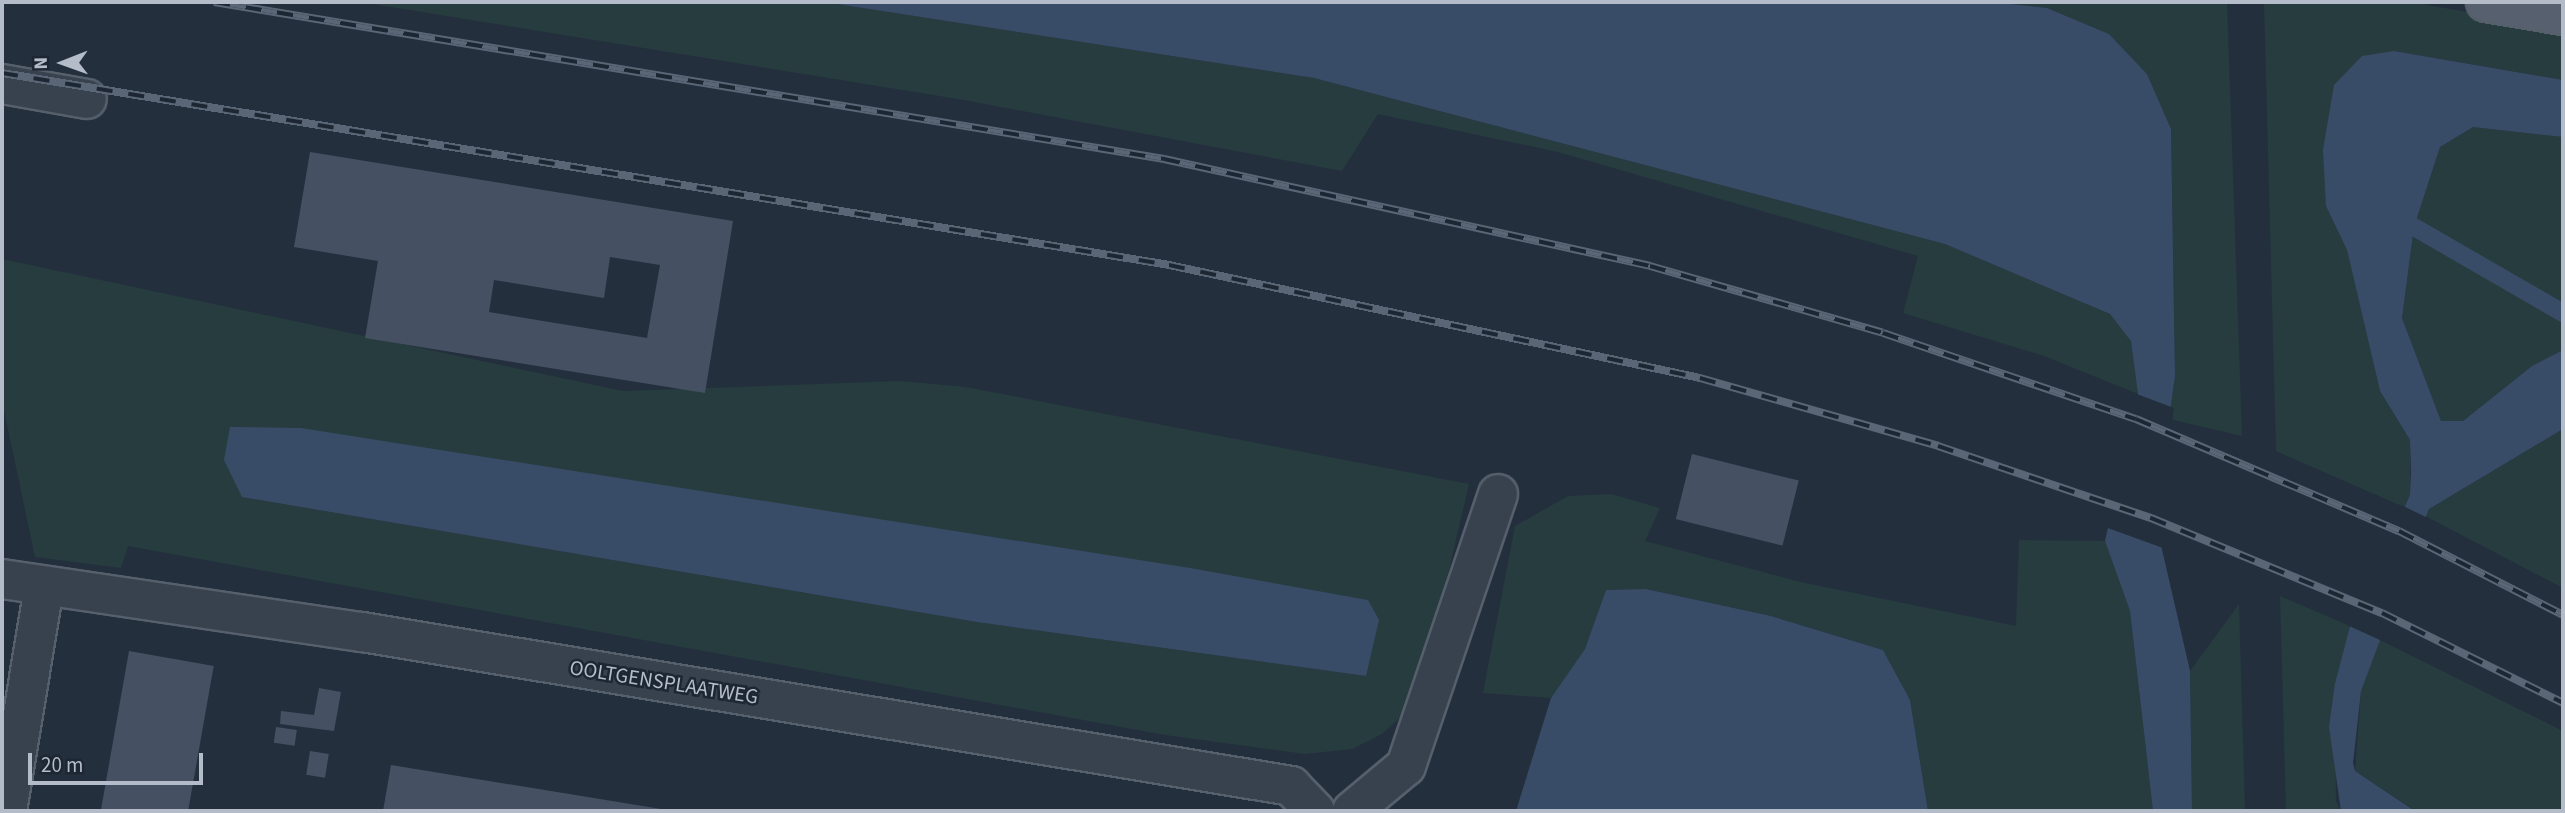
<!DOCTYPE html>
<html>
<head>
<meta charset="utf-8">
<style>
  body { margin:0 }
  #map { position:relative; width:2565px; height:813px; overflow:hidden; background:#242f3e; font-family:"Source Sans 3",sans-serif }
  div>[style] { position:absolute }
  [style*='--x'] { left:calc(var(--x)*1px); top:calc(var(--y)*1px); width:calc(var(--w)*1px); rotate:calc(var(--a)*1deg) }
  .green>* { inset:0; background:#263c3f }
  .water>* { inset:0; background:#394c67 }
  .pier>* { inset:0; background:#242f3e }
  .stream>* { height:18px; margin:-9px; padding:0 9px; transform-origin:9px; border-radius:9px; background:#394c67 }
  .building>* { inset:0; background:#455162; transform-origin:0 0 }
  .roads { filter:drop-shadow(2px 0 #565f6c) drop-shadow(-2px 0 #565f6c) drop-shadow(0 2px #565f6c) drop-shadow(0 -2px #565f6c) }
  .minor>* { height:38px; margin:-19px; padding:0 19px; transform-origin:19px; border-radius:19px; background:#38414e }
  .major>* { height:38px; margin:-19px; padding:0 19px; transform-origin:19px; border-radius:19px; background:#56606e }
  .rail>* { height:8px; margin-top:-4px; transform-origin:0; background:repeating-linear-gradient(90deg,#1d2633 0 16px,#5a6575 0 32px); box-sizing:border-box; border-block:2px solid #5a6575 }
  span { translate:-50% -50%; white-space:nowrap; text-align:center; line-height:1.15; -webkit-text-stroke:5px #1d2633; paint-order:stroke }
  .street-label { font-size:21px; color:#b4bcc9 }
  .frame { position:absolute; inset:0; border:4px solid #b4bcc9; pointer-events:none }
  .north { position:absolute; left:28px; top:28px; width:70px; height:70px; -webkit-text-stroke:5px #1d2633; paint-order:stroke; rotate:269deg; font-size:19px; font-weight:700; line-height:28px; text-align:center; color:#b4bcc9 }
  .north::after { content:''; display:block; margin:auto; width:24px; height:32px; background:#b4bcc9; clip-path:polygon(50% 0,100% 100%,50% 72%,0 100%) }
  .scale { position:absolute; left:28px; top:753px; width:175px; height:32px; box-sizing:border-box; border:4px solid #b4bcc9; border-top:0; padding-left:9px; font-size:21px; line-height:24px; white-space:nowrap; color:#b4bcc9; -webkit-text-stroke:5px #1d2633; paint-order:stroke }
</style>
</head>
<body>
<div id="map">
  <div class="green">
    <i style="clip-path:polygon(360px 2px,824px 2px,1314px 78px,1945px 244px,2110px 314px,2131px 340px,2138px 394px,2044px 356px,1903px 313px,1918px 256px,1558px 152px,1378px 114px,1342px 171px,964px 100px)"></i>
    <i style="clip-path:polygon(1993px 2px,2227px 2px,2242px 436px,2169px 419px,2175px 376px,2171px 129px,2147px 74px,2109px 34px,2047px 8px)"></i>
    <i style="clip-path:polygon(2264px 2px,2409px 2px,2563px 28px,2563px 80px,2394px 51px,2326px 206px,2347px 250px,2380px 391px,2410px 440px,2410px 495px,2404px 507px,2276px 451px)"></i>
    <i style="clip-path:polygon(2473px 127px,2563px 137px,2563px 350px,2532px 366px,2463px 421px,2441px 421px,2402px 318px,2414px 227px,2440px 147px)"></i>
    <i style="clip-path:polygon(evenodd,2px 259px,623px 391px,900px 381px,966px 387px,1469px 484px,1426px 669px,1402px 716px,1382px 734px,1352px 749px,1305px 754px,1165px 735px,128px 546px,121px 568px,35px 557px,2px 401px,2px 259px,509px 461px,1368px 600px,1366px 676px,977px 622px,242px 497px,509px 461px)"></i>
    <i style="clip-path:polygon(2563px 429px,2563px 588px,2427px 517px,2429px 509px)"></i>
    <i style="clip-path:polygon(1611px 494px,1660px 508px,1645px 541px,1805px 583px,2016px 626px,2019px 540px,2105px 541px,2130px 611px,2153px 811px,1928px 811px,1910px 700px,1883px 650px,1771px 616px,1647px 589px,1606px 590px,1585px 650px,1551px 698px,1483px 693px,1515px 526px,1568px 496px)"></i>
    <i style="clip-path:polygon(2280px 596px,2350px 626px,2335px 683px,2336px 801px,2341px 811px,2286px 811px)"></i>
    <i style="clip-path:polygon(2239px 604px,2245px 811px,2192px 811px,2190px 671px)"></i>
    <i style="clip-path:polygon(2378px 639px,2563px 731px,2563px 811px,2416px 811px,2355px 771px,2361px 691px)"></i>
  </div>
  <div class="water">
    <i style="clip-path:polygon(824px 2px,1993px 2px,2047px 8px,2109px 34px,2147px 74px,2171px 129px,2175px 376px,2155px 519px,2190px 671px,2192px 811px,2153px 811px,2130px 611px,2105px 541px,2138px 394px,2131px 341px,2110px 314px,1945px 244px,1314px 78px)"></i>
    <i style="clip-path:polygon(2394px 51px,2563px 80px,2563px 137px,2473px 127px,2440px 147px,2414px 227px,2402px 318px,2441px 421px,2463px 421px,2532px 366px,2563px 350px,2563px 429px,2429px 509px,2361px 691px,2353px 763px,2355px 771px,2415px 811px,2341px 811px,2329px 727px,2335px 683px,2350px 626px,2410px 495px,2411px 472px,2410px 440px,2380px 391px,2347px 250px,2326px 206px,2323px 150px,2334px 85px,2362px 56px)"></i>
    <i style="clip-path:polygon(230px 427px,301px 428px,1190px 568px,1368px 600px,1379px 620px,1366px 676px,977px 622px,242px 497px,224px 460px)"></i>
    <i style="clip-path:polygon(1646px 589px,1771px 616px,1883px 650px,1910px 700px,1928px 811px,1516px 811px,1551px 698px,1585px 649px,1606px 590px)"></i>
  </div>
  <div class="pier">
    <i style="clip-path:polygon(2134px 393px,2174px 408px,2159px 519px,2163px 548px,2105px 527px)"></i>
    <i style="clip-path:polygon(2401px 505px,2430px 519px,2382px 641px,2347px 625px)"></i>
  </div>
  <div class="stream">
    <i style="--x:2414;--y:227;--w:172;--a:30"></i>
  </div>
  <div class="building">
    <i style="clip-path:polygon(evenodd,310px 152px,733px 221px,705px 393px,365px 338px,378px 261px,294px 247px,310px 152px,610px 257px,660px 265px,647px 338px,489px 312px,494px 280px,604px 298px,610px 257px)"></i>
    <i style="left:1692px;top:454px;width:110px;height:67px;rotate:14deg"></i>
    <i style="left:129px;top:651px;width:86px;height:162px;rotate:10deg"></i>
    <i style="clip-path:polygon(319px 688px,341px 692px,334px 731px,280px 724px,281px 711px,314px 715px)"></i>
    <i style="left:276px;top:727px;width:21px;height:16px;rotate:8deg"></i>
    <i style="left:310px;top:751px;width:19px;height:24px;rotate:9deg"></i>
    <i style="clip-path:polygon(391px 765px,667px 810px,667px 811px,383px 811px)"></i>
  </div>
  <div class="roads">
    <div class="minor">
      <i style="--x:2;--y:84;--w:86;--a:10"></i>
      <i style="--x:2;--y:579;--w:364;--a:8.4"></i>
      <i style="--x:362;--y:632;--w:942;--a:9.41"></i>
      <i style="--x:1291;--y:786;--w:35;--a:46"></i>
      <i style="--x:7;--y:811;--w:226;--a:-80.6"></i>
      <i style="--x:1352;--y:811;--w:70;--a:-39.8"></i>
      <i style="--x:1406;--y:766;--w:287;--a:-71.3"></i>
    </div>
    <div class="major">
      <i style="--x:2486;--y:2;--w:78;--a:9.6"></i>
    </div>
  </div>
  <div class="rail">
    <i style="--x:214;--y:2;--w:963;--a:9.38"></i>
    <i style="--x:1164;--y:159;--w:498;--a:12.4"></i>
    <i style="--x:1650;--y:266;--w:242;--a:16"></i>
    <i style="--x:1883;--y:333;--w:267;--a:18.8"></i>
    <i style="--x:2136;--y:419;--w:286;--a:23.1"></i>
    <i style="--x:2399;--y:531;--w:184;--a:27.1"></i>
    <i style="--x:2;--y:73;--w:1183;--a:9.34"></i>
    <i style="--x:1169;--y:265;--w:543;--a:12.01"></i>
    <i style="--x:1700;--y:378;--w:248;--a:15.9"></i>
    <i style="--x:1938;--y:446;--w:225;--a:18.7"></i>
    <i style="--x:2151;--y:518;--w:250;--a:22.4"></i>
    <i style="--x:2382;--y:613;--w:202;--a:26.4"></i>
  </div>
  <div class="street-label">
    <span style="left:664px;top:682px;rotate:9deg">OOLTGENSPLAATWEG</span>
  </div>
  <div class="frame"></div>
  <div class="north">N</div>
  <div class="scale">20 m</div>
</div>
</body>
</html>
